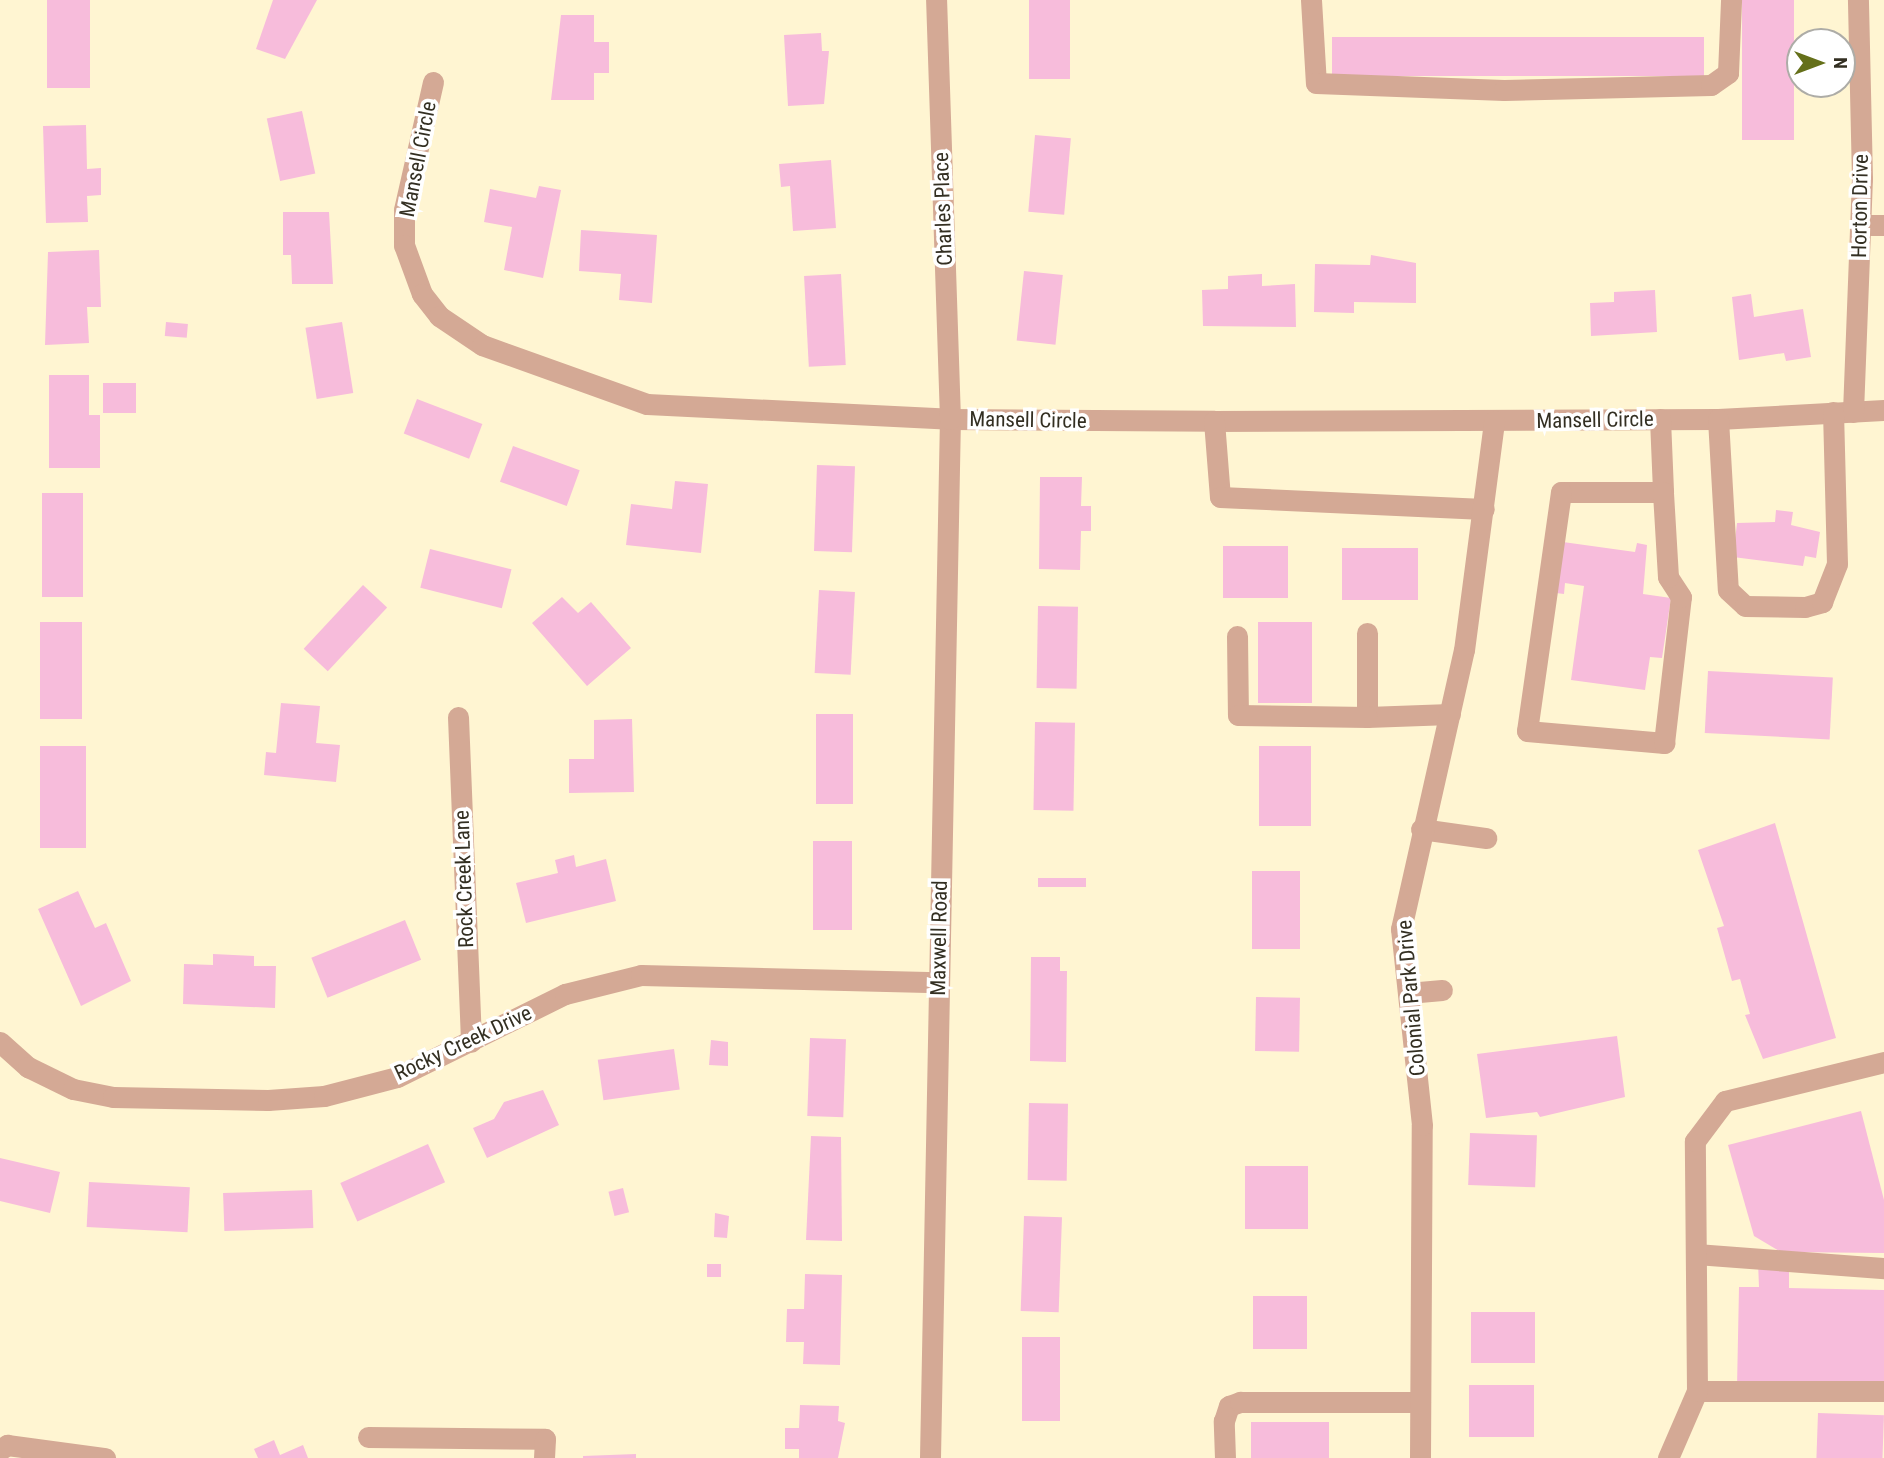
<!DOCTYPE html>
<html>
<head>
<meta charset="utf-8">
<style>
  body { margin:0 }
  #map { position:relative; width:1884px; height:1458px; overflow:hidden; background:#fff5d2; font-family:"Roboto Condensed",sans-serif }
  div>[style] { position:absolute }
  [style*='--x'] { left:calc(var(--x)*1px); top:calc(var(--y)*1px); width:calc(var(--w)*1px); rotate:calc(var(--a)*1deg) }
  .building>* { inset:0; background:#f7bcdb; transform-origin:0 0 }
  .minor>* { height:21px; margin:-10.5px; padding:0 10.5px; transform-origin:10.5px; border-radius:10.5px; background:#d4a995 }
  span { translate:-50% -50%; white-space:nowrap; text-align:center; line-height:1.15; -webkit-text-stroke:7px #fff; paint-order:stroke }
  .street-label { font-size:21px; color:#332f22 }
  .north { position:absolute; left:1786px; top:28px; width:70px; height:70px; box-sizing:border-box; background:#fff; border:2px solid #adaca7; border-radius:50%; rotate:90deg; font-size:19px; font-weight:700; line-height:28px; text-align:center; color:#332f22 }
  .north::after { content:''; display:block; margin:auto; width:24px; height:32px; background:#65701a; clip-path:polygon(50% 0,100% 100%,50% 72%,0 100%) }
</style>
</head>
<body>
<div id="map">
  <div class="building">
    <i style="left:47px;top:0;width:43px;height:88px"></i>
    <i style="clip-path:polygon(273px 0,317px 0,285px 59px,256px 49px)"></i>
    <i style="left:1029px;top:0;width:41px;height:79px"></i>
    <i style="left:1742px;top:0;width:52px;height:140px"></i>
    <i style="clip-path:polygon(561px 15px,594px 15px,594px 42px,609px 42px,609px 73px,594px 73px,594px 100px,551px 100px)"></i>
    <i style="clip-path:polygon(821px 33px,822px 51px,829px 51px,824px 104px,788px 106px,784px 35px)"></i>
    <i style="left:1704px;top:37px;width:39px;height:372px;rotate:90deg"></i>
    <i style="left:302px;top:111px;width:64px;height:36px;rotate:78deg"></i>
    <i style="clip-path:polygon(86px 125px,87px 169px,101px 168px,101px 195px,87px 196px,88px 222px,46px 223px,43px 126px)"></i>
    <i style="left:1035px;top:135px;width:36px;height:77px;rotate:5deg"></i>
    <i style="clip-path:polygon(831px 160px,836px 228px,793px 231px,790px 186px,781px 187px,779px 164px)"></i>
    <i style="clip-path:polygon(539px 186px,561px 190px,543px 278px,504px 270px,512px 227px,484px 222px,490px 189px,536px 198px)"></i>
    <i style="clip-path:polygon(283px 212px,329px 212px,333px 284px,292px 284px,291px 255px,283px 255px)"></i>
    <i style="clip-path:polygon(581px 230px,657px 235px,652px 303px,619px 300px,621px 274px,579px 271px)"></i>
    <i style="clip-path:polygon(99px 250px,101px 307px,87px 307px,89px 343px,45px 345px,48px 252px)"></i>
    <i style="clip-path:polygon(1371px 255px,1416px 263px,1416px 303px,1354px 302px,1354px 313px,1314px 312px,1315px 264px,1370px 265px)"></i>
    <i style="left:1024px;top:271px;width:39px;height:70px;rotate:6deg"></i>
    <i style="left:841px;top:274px;width:91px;height:37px;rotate:87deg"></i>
    <i style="clip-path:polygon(1262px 274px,1262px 286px,1295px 284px,1296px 327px,1203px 326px,1202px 290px,1228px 289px,1228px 276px)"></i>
    <i style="clip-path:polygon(1655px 290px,1657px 332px,1591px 336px,1590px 303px,1614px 302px,1614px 292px)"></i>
    <i style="clip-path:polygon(1751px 294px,1754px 317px,1803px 309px,1811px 357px,1786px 361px,1784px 353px,1739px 360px,1732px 297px)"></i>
    <i style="left:166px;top:322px;width:22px;height:14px;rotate:5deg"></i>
    <i style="left:342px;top:322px;width:72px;height:37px;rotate:81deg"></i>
    <i style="clip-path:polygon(49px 375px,89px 375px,89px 415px,100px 415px,100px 468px,49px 468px)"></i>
    <i style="left:103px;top:383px;width:33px;height:30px"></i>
    <i style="left:417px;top:399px;width:70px;height:37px;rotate:21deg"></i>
    <i style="left:513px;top:446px;width:71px;height:38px;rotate:20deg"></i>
    <i style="left:817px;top:465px;width:38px;height:86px;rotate:2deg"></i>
    <i style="clip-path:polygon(1040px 477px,1082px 477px,1081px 506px,1091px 506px,1091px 531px,1081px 531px,1080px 570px,1039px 569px)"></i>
    <i style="clip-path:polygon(675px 481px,708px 484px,701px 553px,626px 545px,631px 504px,672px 509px)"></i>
    <i style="left:42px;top:493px;width:41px;height:104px"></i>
    <i style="clip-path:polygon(1776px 510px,1793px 512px,1791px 525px,1820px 532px,1816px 558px,1805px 556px,1803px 566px,1733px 557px,1737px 523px,1775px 522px)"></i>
    <i style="clip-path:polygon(1563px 542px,1635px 552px,1637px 543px,1647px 545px,1643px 594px,1671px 598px,1662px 658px,1650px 657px,1645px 690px,1571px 680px,1584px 586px,1565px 583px,1564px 594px,1556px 593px)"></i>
    <i style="left:1223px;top:546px;width:65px;height:52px"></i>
    <i style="left:1342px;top:548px;width:76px;height:52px"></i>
    <i style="left:430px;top:549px;width:84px;height:40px;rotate:14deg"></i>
    <i style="left:363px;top:585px;width:33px;height:87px;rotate:43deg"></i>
    <i style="left:819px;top:590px;width:36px;height:83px;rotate:3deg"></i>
    <i style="clip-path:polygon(562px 597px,578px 613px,591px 602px,631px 648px,587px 686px,532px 623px)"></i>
    <i style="left:1038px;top:606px;width:40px;height:82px;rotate:1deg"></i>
    <i style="left:40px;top:622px;width:42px;height:97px"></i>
    <i style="left:1258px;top:622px;width:54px;height:81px"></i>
    <i style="left:1708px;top:671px;width:125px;height:62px;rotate:3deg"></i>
    <i style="clip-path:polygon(281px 703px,320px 706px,316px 743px,340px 745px,336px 782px,264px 775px,266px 752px,276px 753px)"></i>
    <i style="left:816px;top:714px;width:37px;height:90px"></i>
    <i style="clip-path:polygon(632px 719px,634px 792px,569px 793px,569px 759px,594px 759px,594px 720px)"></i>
    <i style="left:1035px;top:722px;width:40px;height:88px;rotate:1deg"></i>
    <i style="left:40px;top:746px;width:46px;height:102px"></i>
    <i style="left:1259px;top:746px;width:52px;height:80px"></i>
    <i style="clip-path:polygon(1775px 823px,1836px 1038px,1763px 1059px,1745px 1015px,1750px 1014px,1740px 979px,1732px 981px,1717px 928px,1724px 926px,1698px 850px)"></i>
    <i style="left:813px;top:841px;width:39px;height:89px"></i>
    <i style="clip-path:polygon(574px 855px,576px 867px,606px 859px,616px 901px,526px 923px,516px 883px,558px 873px,555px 860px)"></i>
    <i style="left:1252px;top:871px;width:48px;height:78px"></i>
    <i style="left:1086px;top:878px;width:9px;height:48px;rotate:90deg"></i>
    <i style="clip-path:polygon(78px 891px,95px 928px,106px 923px,131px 981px,81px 1006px,38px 909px)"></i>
    <i style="left:405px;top:920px;width:43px;height:101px;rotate:68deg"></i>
    <i style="clip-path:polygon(213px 954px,254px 956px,254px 966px,276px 966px,275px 1008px,183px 1004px,184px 964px,213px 965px)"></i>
    <i style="clip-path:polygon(1031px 957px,1060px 957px,1060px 971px,1067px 971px,1066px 1062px,1030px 1061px)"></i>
    <i style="left:1256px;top:997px;width:44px;height:54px;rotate:1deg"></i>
    <i style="clip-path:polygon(1617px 1036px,1625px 1097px,1540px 1117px,1537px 1112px,1486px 1118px,1477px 1054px)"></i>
    <i style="left:810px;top:1038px;width:36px;height:78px;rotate:2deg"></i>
    <i style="clip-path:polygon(711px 1040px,728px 1042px,728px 1066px,709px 1065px)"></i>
    <i style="left:674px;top:1049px;width:41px;height:77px;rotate:82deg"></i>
    <i style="clip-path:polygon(543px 1090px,559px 1125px,487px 1158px,473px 1128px,494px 1119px,504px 1102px)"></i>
    <i style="left:1029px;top:1103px;width:39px;height:77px;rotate:1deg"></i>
    <i style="clip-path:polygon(1861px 1111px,1884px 1200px,1884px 1253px,1781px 1252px,1754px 1236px,1728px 1145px)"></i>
    <i style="left:1470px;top:1133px;width:67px;height:52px;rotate:2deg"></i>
    <i style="clip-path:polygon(811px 1136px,841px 1137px,842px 1241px,806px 1240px)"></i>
    <i style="left:428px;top:1144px;width:42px;height:96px;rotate:66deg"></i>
    <i style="clip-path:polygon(0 1158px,60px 1172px,50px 1213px,0 1201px)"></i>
    <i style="left:1245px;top:1166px;width:63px;height:63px"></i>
    <i style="left:89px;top:1182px;width:101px;height:45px;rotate:3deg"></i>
    <i style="left:623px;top:1188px;width:25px;height:15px;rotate:76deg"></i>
    <i style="left:312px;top:1190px;width:38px;height:89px;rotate:88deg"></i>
    <i style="clip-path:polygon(715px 1213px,729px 1216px,727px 1238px,714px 1237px)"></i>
    <i style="left:1024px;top:1216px;width:38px;height:95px;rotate:2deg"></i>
    <i style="clip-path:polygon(1758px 1262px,1789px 1265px,1789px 1288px,1884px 1290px,1884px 1389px,1737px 1387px,1739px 1287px,1759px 1287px)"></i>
    <i style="left:707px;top:1264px;width:14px;height:13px"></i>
    <i style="clip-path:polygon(805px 1274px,842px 1275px,840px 1365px,803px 1364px,804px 1342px,786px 1342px,787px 1309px,804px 1309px)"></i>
    <i style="left:1253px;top:1296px;width:54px;height:53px"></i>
    <i style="left:1471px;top:1312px;width:64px;height:51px"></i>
    <i style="left:1022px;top:1337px;width:38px;height:84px"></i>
    <i style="left:1469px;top:1385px;width:65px;height:52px"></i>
    <i style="clip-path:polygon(800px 1405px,839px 1406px,838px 1421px,845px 1423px,838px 1458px,799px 1458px,799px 1449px,785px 1449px,785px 1428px,799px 1428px)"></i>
    <i style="left:1818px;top:1413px;width:66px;height:45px;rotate:2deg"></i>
    <i style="left:1251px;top:1422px;width:78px;height:36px"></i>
    <i style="clip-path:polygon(274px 1440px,280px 1455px,303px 1445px,308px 1458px,258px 1458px,254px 1449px)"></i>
    <i style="clip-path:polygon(636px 1454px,636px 1458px,583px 1458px,583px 1456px)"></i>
  </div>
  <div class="minor">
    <i style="--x:1311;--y:0;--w:83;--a:86.6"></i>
    <i style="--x:1316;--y:83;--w:188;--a:2.1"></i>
    <i style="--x:1504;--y:90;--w:207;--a:-1.4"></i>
    <i style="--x:1711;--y:85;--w:21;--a:-35"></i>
    <i style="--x:1728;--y:73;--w:73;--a:-87.6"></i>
    <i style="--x:433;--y:82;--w:131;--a:102.8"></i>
    <i style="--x:404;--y:210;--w:35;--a:90"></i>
    <i style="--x:404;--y:245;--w:52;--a:69.8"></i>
    <i style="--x:422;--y:294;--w:28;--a:52"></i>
    <i style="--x:439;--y:316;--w:52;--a:34"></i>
    <i style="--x:482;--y:345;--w:175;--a:19.7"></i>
    <i style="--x:647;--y:404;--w:303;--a:2.8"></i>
    <i style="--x:950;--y:419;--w:264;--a:0.4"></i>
    <i style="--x:1214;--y:421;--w:504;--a:-0.23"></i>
    <i style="--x:1718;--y:419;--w:166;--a:-3.1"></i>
    <i style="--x:1861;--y:225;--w:23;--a:0"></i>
    <i style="--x:1853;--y:412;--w:233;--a:-87.8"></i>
    <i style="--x:1862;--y:179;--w:179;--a:-91.3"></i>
    <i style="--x:1660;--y:419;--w:73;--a:87.6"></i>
    <i style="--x:1663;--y:492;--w:102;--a:180"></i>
    <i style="--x:1561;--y:492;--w:241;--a:98.1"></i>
    <i style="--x:1527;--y:731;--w:138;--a:5"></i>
    <i style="--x:1664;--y:743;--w:147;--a:-83.4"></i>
    <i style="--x:1681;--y:597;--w:24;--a:-123"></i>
    <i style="--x:1668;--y:577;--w:85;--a:-93.4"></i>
    <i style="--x:1718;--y:419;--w:171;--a:86.7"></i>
    <i style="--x:1728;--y:590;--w:23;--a:43"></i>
    <i style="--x:1745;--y:606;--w:60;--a:1"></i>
    <i style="--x:1805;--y:607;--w:18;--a:-16"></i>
    <i style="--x:1822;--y:602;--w:41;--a:-68.5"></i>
    <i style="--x:1837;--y:564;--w:152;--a:-91.5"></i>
    <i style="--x:1214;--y:421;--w:76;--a:85.5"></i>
    <i style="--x:1220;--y:497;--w:264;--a:2.6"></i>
    <i style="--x:1367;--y:633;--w:84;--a:90"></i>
    <i style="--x:1367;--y:717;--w:83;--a:-2.1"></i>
    <i style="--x:1237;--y:636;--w:79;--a:89.3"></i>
    <i style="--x:1238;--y:715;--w:129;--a:0.9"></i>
    <i style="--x:458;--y:717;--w:325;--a:87.7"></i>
    <i style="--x:1421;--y:829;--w:66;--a:7.9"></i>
    <i style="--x:1408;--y:993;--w:34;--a:-5"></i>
    <i style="--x:0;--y:1042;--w:38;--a:42"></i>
    <i style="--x:28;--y:1067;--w:50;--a:26.1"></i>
    <i style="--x:73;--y:1089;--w:41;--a:11.3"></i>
    <i style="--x:113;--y:1097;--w:155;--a:1.1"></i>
    <i style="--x:268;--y:1100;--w:56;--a:-4.1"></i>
    <i style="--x:324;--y:1096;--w:75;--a:-14.6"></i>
    <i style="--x:397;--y:1077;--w:187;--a:-26.3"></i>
    <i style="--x:565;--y:994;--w:78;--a:-14"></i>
    <i style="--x:641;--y:975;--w:297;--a:1.4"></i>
    <i style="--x:1696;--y:1254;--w:189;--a:4.3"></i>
    <i style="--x:1697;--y:1391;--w:187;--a:0"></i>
    <i style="--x:368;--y:1437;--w:177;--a:0.6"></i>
    <i style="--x:545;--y:1439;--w:19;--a:93"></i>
    <i style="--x:0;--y:1450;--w:9;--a:-36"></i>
    <i style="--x:7;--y:1445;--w:99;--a:7.6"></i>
    <i style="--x:930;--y:1458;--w:1039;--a:-88.9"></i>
    <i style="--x:950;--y:419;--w:419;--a:-91.9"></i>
    <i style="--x:1225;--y:1458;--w:37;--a:-92"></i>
    <i style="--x:1224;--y:1421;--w:16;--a:-72"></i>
    <i style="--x:1229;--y:1406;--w:12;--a:-20"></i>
    <i style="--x:1240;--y:1402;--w:180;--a:0"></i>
    <i style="--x:1420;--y:1458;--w:333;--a:-89.7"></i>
    <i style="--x:1422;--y:1125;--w:197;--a:-96.1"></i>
    <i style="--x:1401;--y:929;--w:286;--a:-77.3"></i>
    <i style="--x:1464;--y:650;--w:231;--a:-82.5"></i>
    <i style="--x:1668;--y:1458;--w:73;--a:-66.6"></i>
    <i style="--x:1697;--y:1391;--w:250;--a:-90.5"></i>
    <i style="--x:1695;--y:1141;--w:50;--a:-53.1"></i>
    <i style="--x:1725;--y:1101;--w:164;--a:-13.8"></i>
  </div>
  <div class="street-label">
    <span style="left:418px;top:159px;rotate:-79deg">Mansell Circle</span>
    <span style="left:1860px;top:206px;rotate:-89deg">Horton Drive</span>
    <span style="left:943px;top:209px;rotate:-92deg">Charles Place</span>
    <span style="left:1028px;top:420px;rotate:1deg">Mansell Circle</span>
    <span style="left:1595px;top:420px;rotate:-1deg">Mansell Circle</span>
    <span style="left:464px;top:879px;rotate:-92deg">Rock Creek Lane</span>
    <span style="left:939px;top:938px;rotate:-89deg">Maxwell Road</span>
    <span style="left:1411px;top:998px;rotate:-95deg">Colonial Park Drive</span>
    <span style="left:463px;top:1043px;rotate:-25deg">Rocky Creek Drive</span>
  </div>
  <div class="north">N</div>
</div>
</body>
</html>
